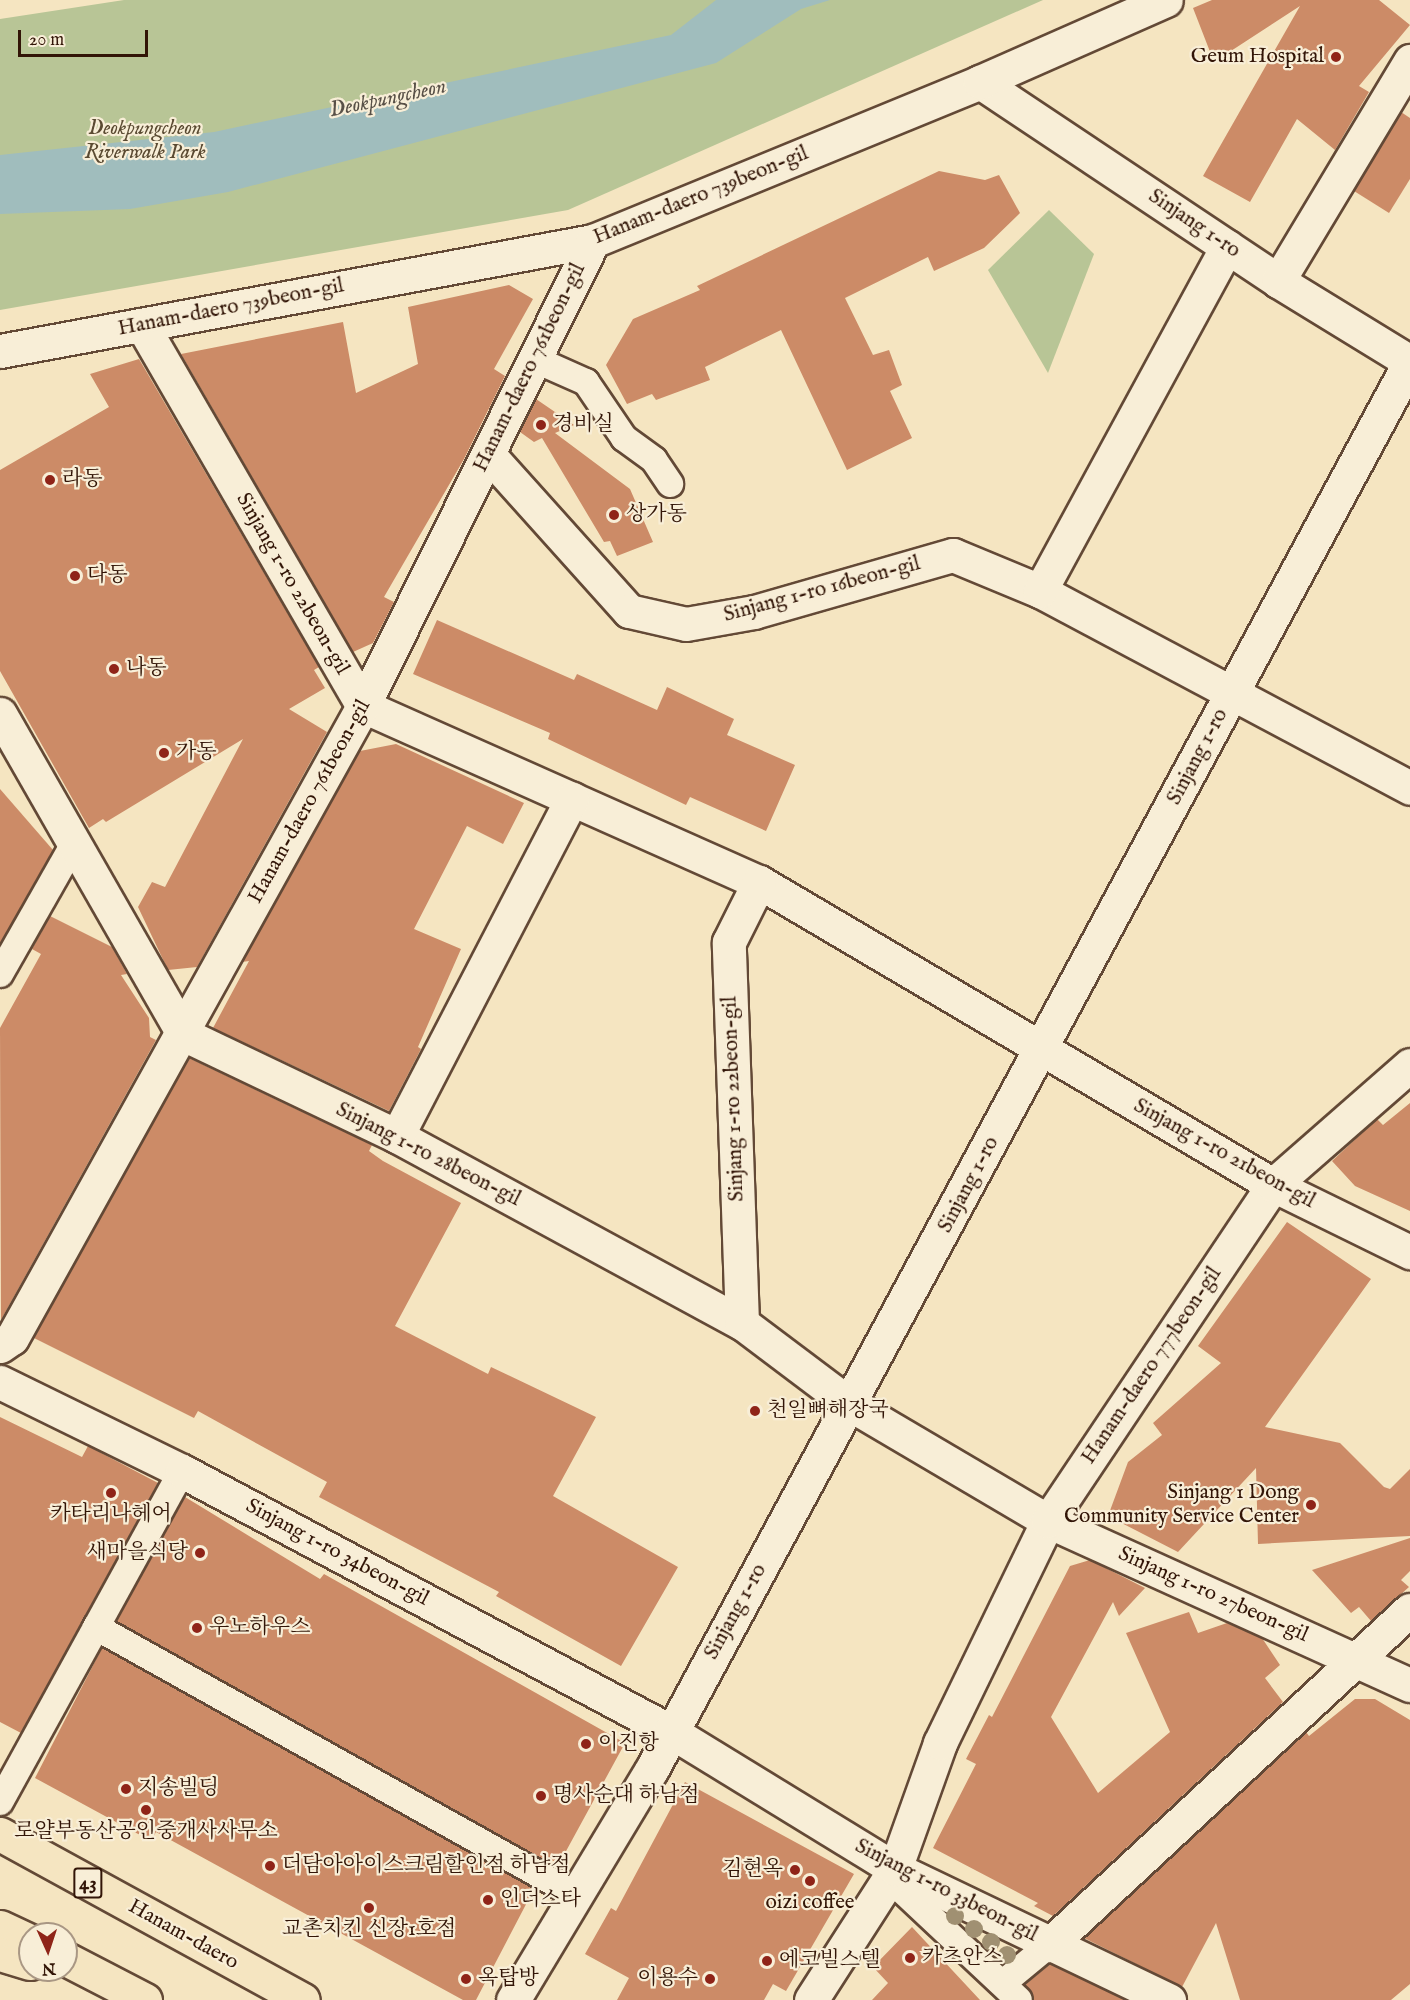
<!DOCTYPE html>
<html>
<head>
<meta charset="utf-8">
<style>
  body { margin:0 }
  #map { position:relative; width:1410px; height:2000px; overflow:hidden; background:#f5e5c1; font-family:"IM FELL English","Noto Serif KR",serif }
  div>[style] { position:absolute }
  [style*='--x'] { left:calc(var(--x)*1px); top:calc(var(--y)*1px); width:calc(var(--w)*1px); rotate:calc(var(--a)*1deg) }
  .green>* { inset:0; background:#b8c596 }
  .water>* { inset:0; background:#a0bdbd }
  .building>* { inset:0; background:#cc8b67 }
  .roads { filter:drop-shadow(2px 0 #634936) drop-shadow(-2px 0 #634936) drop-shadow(0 2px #634936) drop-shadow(0 -2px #634936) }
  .service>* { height:26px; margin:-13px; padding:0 13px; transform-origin:13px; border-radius:13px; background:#f8eed7 }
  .minor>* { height:33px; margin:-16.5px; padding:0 16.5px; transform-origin:16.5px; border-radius:16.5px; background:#f8eed7 }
  .primary>* { height:33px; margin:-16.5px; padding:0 16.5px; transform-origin:16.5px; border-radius:16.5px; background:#f5e5c1 }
  .trees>* { width:18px; height:18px; margin:-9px; border-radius:50%; background:#a09072 }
  .dots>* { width:16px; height:16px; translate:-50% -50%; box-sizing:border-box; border:3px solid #f8eed7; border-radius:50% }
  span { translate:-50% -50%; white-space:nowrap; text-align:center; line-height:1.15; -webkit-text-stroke:4.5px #f8eed7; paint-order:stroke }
  .shield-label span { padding:2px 4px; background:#f8eed7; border:2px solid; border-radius:4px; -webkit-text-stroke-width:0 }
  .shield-label { font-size:20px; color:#321507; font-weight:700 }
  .poi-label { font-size:21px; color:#321507 }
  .right { translate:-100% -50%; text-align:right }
  .left { translate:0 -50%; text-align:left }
  .park-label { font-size:21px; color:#5a4a32; font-style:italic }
  .street-label { font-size:21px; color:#321507 }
  .water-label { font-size:22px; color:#585047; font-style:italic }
  .north { position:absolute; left:18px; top:1922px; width:60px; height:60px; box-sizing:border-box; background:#f8eed7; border:2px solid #a99784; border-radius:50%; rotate:177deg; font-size:16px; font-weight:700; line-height:24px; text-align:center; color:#321507 }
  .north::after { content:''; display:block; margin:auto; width:21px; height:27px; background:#8f2418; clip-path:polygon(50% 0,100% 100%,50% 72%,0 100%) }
  .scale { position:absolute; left:18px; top:30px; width:130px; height:27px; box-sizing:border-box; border:3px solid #321507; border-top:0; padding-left:8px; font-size:18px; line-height:21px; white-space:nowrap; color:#321507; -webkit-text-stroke:4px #f8eed7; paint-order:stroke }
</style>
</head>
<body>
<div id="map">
  <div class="green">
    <i style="clip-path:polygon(124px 0,1043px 0,568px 210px,0 310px,0 19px)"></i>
    <i style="clip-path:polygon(1049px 210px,1094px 254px,1048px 373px,988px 270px)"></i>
  </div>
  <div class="water">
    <i style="clip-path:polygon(716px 0,830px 0,801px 9px,716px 63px,228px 192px,130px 209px,0 214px,0 155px,214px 132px,671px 35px)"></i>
  </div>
  <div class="building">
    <i style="clip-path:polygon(1212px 0,1379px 0,1410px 25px,1359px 86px,1369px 92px,1335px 150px,1297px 119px,1250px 202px,1203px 176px,1300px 6px,1214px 62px,1193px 8px)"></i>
    <i style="clip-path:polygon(1401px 112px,1410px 118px,1410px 179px,1389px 213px,1354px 191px)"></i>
    <i style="clip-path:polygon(939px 171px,985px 180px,999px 175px,1020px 213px,984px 248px,934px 271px,928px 257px,845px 298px,873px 355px,889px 350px,902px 385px,890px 391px,912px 438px,847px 470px,781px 330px,705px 367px,710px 380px,656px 400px,652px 394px,627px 404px,606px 365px,633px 319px,700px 290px,697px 286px)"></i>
    <i style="clip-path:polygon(509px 285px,533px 299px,494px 369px,505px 376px,464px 459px,384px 597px,394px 602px,373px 643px,353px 652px,181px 354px,343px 322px,356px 393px,418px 364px,408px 307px)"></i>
    <i style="clip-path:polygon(139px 359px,319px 667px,314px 670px,325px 688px,289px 709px,327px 732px,197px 967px,168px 970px,138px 907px,152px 882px,165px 887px,243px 739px,106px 822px,103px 819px,89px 828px,0 671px,0 470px,109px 407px,90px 374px)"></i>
    <i style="clip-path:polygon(536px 399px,574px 425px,555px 433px,630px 489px,653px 542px,617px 556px,610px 541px,604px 542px,542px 438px,534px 442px,520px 432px)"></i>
    <i style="clip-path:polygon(437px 620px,574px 680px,577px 674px,657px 710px,667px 687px,734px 719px,727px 735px,795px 765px,766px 831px,690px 797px,686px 805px,548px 739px,550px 733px,413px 674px)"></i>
    <i style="clip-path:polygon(396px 744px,524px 803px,503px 844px,467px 826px,414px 929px,461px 949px,418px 1047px,421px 1049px,389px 1111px,213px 1028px,249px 961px,242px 962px,360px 751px)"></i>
    <i style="clip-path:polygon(0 789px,53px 850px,0 944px)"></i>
    <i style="clip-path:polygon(50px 916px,112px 947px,127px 974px,121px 975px,149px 1018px,150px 1037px,156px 1040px,1px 1320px,0 1028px,41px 954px,32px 949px)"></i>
    <i style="clip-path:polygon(189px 1058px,372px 1145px,369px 1151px,383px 1161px,461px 1203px,395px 1326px,488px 1374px,491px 1367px,596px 1417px,553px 1496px,678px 1567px,621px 1666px,496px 1596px,499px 1592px,319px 1497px,327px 1482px,265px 1448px,198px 1411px,194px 1418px,34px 1338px)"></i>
    <i style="clip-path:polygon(1410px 1103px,1410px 1211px,1355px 1186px,1332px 1161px,1377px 1119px,1383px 1125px)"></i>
    <i style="clip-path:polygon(1287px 1222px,1371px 1279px,1265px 1427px,1340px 1443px,1384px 1487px,1390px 1489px,1410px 1469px,1410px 1536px,1258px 1544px,1256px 1468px,1178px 1552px,1108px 1516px,1128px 1462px,1162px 1435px,1153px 1423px,1221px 1363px,1198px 1346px)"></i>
    <i style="clip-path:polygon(0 1417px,82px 1457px,88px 1446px,158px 1483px,21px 1733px,0 1722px)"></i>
    <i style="clip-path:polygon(185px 1497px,320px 1579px,324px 1574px,625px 1743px,559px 1864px,549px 1859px,548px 1862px,116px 1621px)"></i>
    <i style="clip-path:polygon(1410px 1538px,1410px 1571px,1401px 1580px,1409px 1587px,1371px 1621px,1359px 1607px,1351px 1613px,1312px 1570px)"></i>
    <i style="clip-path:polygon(1090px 1560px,1145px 1588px,1119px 1616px,1113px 1602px,1051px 1717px,1098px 1793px,1170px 1732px,1126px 1633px,1189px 1612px,1198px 1633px,1227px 1623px,1262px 1638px,1280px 1665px,1265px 1678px,1283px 1702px,1053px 1916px,1034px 1906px,1038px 1903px,933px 1848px,976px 1764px,966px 1759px,989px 1715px,992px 1717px,1070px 1566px)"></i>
    <i style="clip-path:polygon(102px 1648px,534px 1889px,476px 2000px,463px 2000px,156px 1832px,151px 1841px,35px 1778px)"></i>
    <i style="clip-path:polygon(1355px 1699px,1375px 1699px,1410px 1720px,1410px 1984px,1391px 2000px,1240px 2000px,1216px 1923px,1182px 1987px,1084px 1938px,1306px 1732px,1309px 1736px)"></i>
    <i style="clip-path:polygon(685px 1782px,854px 1874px,786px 1991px,773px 1984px,764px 2000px,617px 2000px,629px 1978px,585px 1954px,611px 1908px,616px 1911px)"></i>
    <i style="clip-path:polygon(912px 1927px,980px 2000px,872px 2000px,888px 1983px,873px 1967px)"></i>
    <i style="clip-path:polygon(1050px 1964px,1126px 2000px,1034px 2000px,1025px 1985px)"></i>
  </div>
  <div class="roads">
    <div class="service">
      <i style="--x:534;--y:359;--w:57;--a:23.9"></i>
      <i style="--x:586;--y:382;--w:68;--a:55.8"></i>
      <i style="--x:624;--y:438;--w:37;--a:36"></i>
      <i style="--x:654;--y:460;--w:29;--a:56"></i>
      <i style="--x:0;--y:974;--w:150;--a:-60.4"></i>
      <i style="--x:96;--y:1627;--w:550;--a:29.18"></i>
      <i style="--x:0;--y:1802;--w:378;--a:-61.2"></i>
      <i style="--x:889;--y:1878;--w:178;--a:43.2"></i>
      <i style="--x:1003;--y:1983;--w:60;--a:-39.6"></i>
    </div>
    <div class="minor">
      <i style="--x:980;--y:82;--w:358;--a:33.7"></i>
      <i style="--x:1278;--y:281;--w:155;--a:31.5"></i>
      <i style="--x:1278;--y:281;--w:257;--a:-59"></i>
      <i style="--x:142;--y:325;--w:440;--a:59.9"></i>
      <i style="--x:363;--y:706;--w:433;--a:24"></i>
      <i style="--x:759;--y:882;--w:597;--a:30.52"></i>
      <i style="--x:1273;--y:1185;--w:153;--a:26.1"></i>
      <i style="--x:0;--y:351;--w:603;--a:-10.51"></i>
      <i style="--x:593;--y:241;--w:418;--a:-22.3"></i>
      <i style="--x:980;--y:82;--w:203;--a:-23.8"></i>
      <i style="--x:488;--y:454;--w:211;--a:48.1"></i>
      <i style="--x:629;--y:611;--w:58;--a:12.8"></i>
      <i style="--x:686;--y:624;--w:69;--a:-10"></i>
      <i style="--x:754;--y:612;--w:207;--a:-16"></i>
      <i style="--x:953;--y:555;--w:94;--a:22.5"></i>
      <i style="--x:1040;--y:591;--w:419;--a:28"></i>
      <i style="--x:1040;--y:591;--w:392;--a:-61.5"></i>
      <i style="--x:0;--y:714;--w:369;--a:60.2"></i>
      <i style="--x:183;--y:1034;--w:237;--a:25.5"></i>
      <i style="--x:397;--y:1136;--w:392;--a:28.5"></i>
      <i style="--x:742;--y:1323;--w:136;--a:37"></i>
      <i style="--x:851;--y:1405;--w:229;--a:30.5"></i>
      <i style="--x:1048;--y:1521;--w:397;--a:24.4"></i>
      <i style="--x:397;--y:1136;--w:380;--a:-62.6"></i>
      <i style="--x:742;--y:1323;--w:381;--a:-92"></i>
      <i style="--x:729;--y:942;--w:67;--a:-63.4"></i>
      <i style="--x:0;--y:1346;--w:14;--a:-34"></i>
      <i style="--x:12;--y:1338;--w:723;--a:-60.95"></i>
      <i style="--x:363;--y:706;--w:519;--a:-63.68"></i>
      <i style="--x:0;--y:1382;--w:203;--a:26.1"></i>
      <i style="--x:182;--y:1471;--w:553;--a:28.05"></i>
      <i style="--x:670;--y:1731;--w:264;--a:31.5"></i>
      <i style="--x:895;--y:1869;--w:304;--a:25.6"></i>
      <i style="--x:1049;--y:1945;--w:492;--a:-42.9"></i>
      <i style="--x:513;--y:2000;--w:270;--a:-59"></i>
      <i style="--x:652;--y:1769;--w:1598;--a:-61.69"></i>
      <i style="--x:811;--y:2000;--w:156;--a:-57.3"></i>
      <i style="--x:895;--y:1869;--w:134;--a:-70.3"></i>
      <i style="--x:940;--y:1743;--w:247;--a:-64.1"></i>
      <i style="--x:1048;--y:1521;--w:404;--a:-56.2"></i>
      <i style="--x:1273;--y:1185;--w:182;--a:-41.2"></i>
    </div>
    <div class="primary">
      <i style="--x:0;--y:1834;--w:345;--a:28.7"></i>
      <i style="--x:0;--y:1927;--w:33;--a:25"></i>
      <i style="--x:0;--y:1954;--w:31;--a:17"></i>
      <i style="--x:66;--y:1959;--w:89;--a:27.4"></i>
    </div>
  </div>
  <div class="trees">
    <i style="left:955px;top:1916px"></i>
    <i style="left:974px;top:1929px"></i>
    <i style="left:991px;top:1942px"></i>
    <i style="left:1007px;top:1955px"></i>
  </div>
  <div class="dots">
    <i style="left:1336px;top:57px;background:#8f2418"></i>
    <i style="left:541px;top:425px;background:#8f2418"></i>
    <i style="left:50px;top:480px;background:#8f2418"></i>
    <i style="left:614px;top:515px;background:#8f2418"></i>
    <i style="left:75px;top:576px;background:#8f2418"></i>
    <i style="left:114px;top:669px;background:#8f2418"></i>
    <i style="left:164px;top:753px;background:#8f2418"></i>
    <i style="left:755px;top:1411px;background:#8f2418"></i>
    <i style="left:111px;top:1493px;background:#8f2418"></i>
    <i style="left:1311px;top:1505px;background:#8f2418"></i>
    <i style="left:200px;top:1553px;background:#8f2418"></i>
    <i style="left:197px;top:1628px;background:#8f2418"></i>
    <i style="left:586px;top:1744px;background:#8f2418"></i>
    <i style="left:126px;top:1789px;background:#8f2418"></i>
    <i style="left:541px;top:1796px;background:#8f2418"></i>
    <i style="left:146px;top:1810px;background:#8f2418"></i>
    <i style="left:270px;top:1866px;background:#8f2418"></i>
    <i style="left:795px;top:1870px;background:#8f2418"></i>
    <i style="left:810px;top:1881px;background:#8f2418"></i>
    <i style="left:488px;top:1900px;background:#8f2418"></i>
    <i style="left:369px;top:1908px;background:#8f2418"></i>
    <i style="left:910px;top:1958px;background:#8f2418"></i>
    <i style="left:767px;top:1961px;background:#8f2418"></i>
    <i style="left:466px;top:1979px;background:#8f2418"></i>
    <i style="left:710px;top:1979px;background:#8f2418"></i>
  </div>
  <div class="shield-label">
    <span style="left:88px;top:1883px">43</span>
  </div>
  <div class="poi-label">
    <span class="right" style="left:1324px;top:57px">Geum Hospital</span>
    <span class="left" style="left:553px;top:425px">경비실</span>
    <span class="left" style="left:62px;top:480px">라동</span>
    <span class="left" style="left:626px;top:515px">상가동</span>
    <span class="left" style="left:87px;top:576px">다동</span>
    <span class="left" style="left:126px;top:669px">나동</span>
    <span class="left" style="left:176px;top:753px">가동</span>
    <span class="left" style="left:767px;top:1411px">천일뼈해장국</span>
    <span class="right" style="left:1299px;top:1505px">Sinjang 1 Dong<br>Community Service Center</span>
    <span style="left:111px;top:1515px">카타리나헤어</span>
    <span class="right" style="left:188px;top:1553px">새마을식당</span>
    <span class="left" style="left:209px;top:1628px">우노하우스</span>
    <span class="left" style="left:598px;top:1744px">이진항</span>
    <span class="left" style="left:138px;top:1789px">지송빌딩</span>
    <span class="left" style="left:553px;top:1796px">명사순대 하남점</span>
    <span style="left:146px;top:1832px">로얄부동산공인중개사사무소</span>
    <span class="left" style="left:282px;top:1866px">더담아아이스크림할인점 하남점</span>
    <span class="right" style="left:783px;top:1870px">김현옥</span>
    <span class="left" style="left:500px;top:1900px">인더스타</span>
    <span style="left:810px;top:1903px">oizi coffee</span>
    <span style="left:369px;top:1930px">교촌치킨 신장1호점</span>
    <span class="left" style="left:922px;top:1958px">카츠안스</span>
    <span class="left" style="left:779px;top:1961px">에코빌스텔</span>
    <span class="left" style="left:478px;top:1979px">옥탑방</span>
    <span class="right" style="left:698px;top:1979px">이용수</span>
  </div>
  <div class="park-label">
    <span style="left:145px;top:141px">Deokpungcheon<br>Riverwalk Park</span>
  </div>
  <div class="street-label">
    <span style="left:701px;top:196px;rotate:-22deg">Hanam-daero 739beon-gil</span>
    <span style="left:1194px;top:224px;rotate:34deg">Sinjang 1-ro</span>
    <span style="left:231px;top:308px;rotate:-11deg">Hanam-daero 739beon-gil</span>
    <span style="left:530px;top:368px;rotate:-64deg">Hanam-daero 761beon-gil</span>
    <span style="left:292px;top:584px;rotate:60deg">Sinjang 1-ro 22beon-gil</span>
    <span style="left:822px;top:590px;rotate:-15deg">Sinjang 1-ro 16beon-gil</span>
    <span style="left:1198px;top:757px;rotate:-62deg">Sinjang 1-ro</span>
    <span style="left:310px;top:802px;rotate:-61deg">Hanam-daero 761beon-gil</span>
    <span style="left:734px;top:1099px;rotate:-92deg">Sinjang 1-ro 22beon-gil</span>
    <span style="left:1224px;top:1154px;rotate:29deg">Sinjang 1-ro 21beon-gil</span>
    <span style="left:428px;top:1155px;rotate:27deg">Sinjang 1-ro 28beon-gil</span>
    <span style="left:969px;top:1185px;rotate:-62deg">Sinjang 1-ro</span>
    <span style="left:1152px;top:1366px;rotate:-56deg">Hanam-daero 777beon-gil</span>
    <span style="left:337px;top:1553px;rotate:28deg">Sinjang 1-ro 34beon-gil</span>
    <span style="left:1213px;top:1595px;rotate:24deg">Sinjang 1-ro 27beon-gil</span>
    <span style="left:736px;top:1612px;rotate:-61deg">Sinjang 1-ro</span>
    <span style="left:946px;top:1891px;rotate:27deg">Sinjang 1-ro 33beon-gil</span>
    <span style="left:183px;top:1935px;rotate:29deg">Hanam-daero</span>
  </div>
  <div class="water-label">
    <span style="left:388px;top:99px;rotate:-12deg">Deokpungcheon</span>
  </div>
  <div class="north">N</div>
  <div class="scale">20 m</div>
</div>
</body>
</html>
